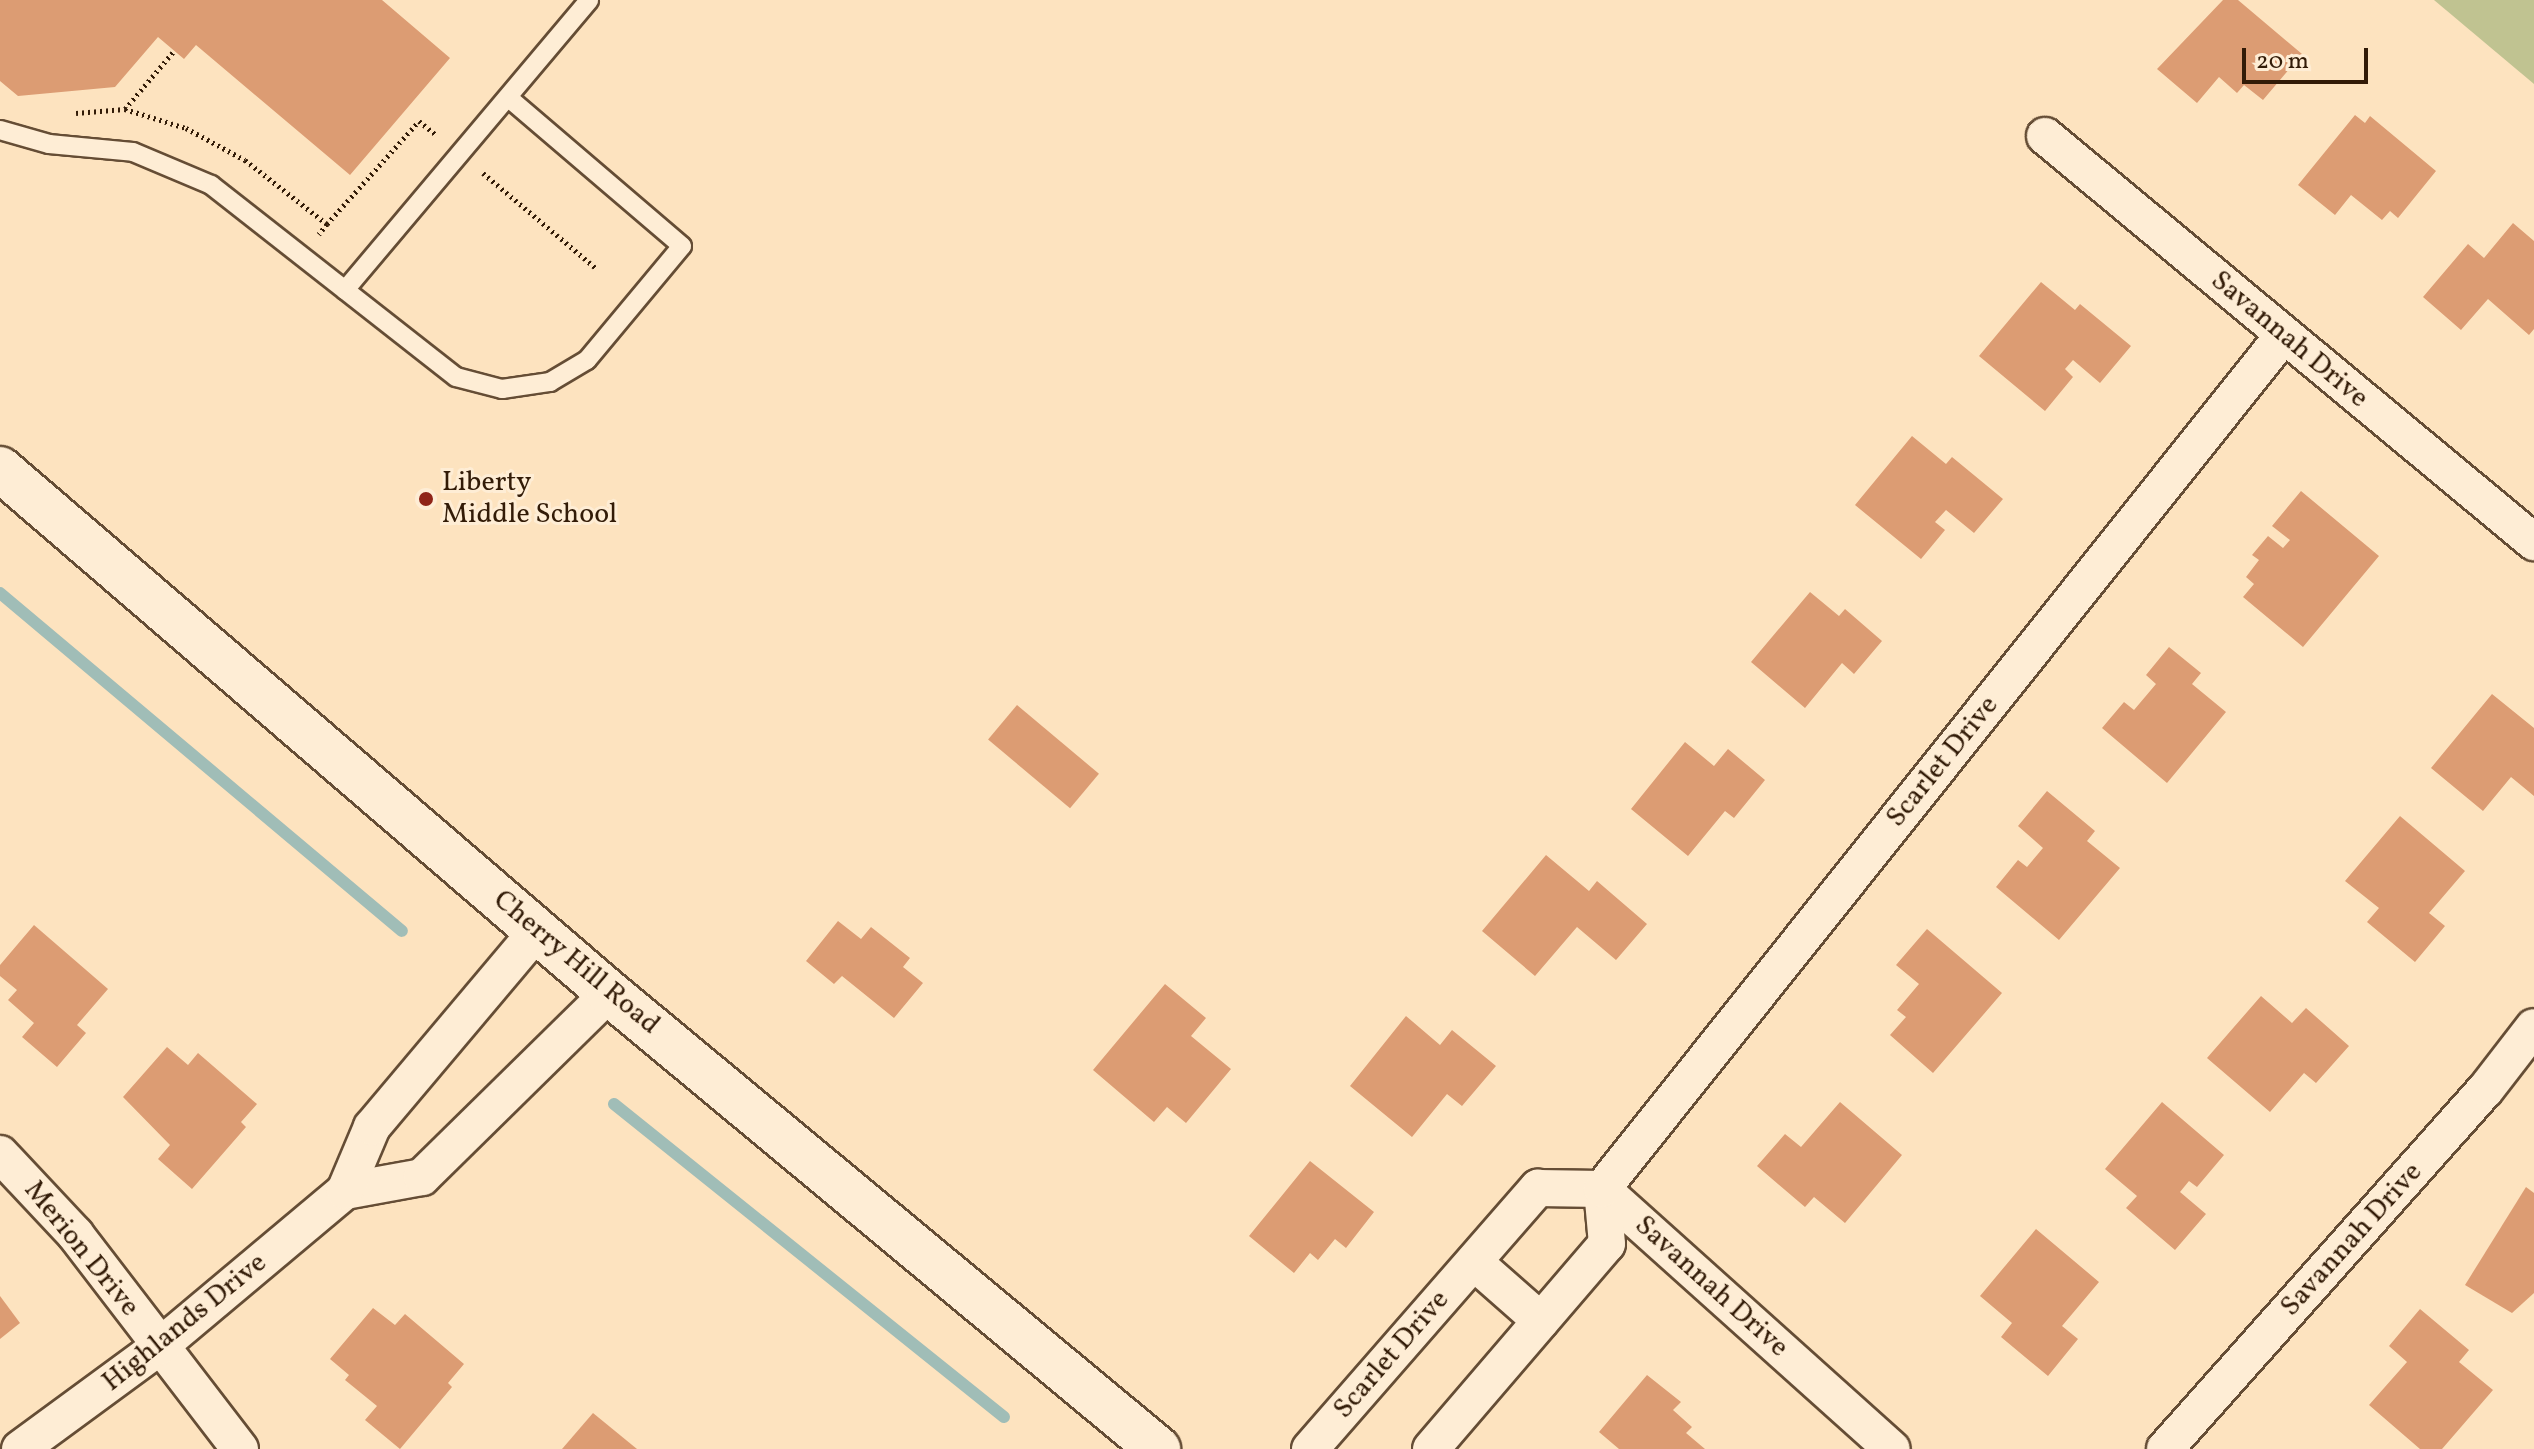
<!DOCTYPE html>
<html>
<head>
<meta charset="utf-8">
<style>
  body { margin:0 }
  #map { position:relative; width:2534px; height:1449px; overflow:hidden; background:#fde3bf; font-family:Vollkorn,serif }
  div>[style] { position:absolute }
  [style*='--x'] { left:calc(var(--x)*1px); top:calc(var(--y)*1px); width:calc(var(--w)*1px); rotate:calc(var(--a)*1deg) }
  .green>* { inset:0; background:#c0c391 }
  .stream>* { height:12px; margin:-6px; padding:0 6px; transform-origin:6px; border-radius:6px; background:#a0bdb7 }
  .building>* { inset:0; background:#dc9c73; transform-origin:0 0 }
  .path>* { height:5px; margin-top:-2.5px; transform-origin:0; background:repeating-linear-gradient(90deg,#321b07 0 2px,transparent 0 6px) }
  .roads { filter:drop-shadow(2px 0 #654d35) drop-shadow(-2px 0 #654d35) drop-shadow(0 2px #654d35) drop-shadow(0 -2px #654d35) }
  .lane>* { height:18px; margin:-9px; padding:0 9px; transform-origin:9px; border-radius:9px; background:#feedd5 }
  .street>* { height:36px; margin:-18px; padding:0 18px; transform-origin:18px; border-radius:18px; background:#feedd5 }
  .secondary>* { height:44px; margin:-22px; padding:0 22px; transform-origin:22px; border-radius:22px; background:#feedd5 }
  .dots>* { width:22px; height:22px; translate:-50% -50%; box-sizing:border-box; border:4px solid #feedd5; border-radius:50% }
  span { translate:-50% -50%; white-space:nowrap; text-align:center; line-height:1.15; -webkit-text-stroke:6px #feedd5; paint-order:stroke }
  .street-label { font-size:28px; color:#321b07 }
  .poi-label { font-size:28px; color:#321b07 }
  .left { translate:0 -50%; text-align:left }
  .scale { position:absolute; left:2242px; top:48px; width:126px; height:36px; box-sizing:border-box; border:4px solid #321b07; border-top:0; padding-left:10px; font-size:24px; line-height:28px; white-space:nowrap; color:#321b07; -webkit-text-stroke:6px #feedd5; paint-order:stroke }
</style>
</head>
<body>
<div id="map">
  <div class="green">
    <i style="clip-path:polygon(2434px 0,2534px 0,2534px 84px)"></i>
  </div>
  <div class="stream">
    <i style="--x:0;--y:593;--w:525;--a:40.06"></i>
    <i style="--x:614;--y:1104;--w:500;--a:38.75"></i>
  </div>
  <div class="building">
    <i style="clip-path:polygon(0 0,382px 0,450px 58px,350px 175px,196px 45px,184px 59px,158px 37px,115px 87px,18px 96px,0 81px)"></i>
    <i style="clip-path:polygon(2223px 0,2238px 0,2302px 54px,2263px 100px,2244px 85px,2237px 93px,2219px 77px,2197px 103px,2157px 69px)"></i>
    <i style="clip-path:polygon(2355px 115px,2365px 123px,2370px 116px,2436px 171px,2398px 218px,2390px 211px,2382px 220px,2351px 195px,2335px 215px,2298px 185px)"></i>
    <i style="clip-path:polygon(2513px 223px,2534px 241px,2534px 329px,2529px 335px,2488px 299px,2461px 330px,2423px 297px,2468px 244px,2484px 258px)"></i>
    <i style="clip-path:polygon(2041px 282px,2075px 310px,2080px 304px,2131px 346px,2100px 383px,2073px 360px,2065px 369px,2073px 377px,2045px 411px,1979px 356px)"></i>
    <i style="clip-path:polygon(1912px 436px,1946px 464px,1952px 457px,2003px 499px,1974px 533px,1946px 510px,1935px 522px,1945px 530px,1921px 559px,1855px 505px)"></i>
    <i style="clip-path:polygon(2301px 491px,2379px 556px,2303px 647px,2243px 597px,2254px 584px,2246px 577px,2259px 560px,2252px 555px,2268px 536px,2283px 548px,2290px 540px,2272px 526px)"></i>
    <i style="clip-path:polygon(1810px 592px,1839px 616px,1845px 609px,1882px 641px,1854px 674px,1842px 663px,1805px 708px,1751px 662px)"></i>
    <i style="clip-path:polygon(2169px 647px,2201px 673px,2192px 684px,2226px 712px,2167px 783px,2102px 728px,2124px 702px,2134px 710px,2156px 684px,2146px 675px)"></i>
    <i style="clip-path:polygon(2492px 694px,2534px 728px,2534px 796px,2511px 777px,2483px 811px,2431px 768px)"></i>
    <i style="left:1017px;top:705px;width:107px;height:45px;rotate:40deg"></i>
    <i style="clip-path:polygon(1685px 742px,1714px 766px,1728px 749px,1765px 780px,1734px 818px,1725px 811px,1688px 856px,1631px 809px)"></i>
    <i style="clip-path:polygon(2047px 791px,2095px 831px,2087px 841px,2120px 868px,2059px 940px,1996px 887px,2018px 860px,2027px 867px,2043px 848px,2018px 826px)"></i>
    <i style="clip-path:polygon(2400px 816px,2465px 871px,2429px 913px,2445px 926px,2415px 962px,2367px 922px,2379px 908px,2345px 881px)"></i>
    <i style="clip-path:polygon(1546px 855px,1589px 891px,1597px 881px,1647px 924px,1616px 960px,1577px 927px,1535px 976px,1482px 931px)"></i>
    <i style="clip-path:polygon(838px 921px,861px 939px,871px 927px,910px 958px,903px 967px,923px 983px,894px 1018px,842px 976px,834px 984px,806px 961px)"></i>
    <i style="clip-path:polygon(34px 925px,108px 989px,77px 1025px,86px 1033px,57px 1067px,22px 1037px,34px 1023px,8px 1000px,17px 990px,0 976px,0 965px)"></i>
    <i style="clip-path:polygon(1927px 929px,2002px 993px,1933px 1073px,1890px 1035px,1906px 1017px,1897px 1010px,1919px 984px,1896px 965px)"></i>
    <i style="clip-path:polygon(1165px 984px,1206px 1018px,1191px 1036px,1231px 1069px,1186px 1123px,1167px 1107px,1154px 1122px,1093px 1070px)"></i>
    <i style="clip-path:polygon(2261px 996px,2292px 1023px,2306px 1008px,2349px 1046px,2316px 1083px,2304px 1073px,2270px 1112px,2207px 1058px)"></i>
    <i style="clip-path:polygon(1406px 1016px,1440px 1045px,1452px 1030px,1496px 1066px,1462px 1106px,1447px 1094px,1412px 1137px,1350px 1086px)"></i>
    <i style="clip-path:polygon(167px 1047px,188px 1065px,198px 1053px,257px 1104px,241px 1122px,246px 1127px,192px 1189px,158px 1159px,170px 1145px,123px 1097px)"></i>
    <i style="clip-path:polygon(1840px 1102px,1902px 1155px,1845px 1223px,1814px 1197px,1805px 1207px,1757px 1166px,1785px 1134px,1801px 1147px)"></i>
    <i style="clip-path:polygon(2162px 1102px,2224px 1155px,2197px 1187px,2189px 1181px,2180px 1192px,2206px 1214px,2175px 1250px,2126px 1208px,2137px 1196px,2105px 1169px)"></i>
    <i style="clip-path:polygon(1310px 1161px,1374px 1212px,1346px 1248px,1335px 1239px,1318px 1260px,1310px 1253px,1294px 1273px,1249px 1236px)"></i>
    <i style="clip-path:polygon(2526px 1187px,2534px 1193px,2534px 1293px,2512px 1313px,2465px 1285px)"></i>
    <i style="clip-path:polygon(2036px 1229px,2099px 1282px,2062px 1326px,2078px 1339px,2048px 1376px,2001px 1337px,2012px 1323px,1980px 1296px)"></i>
    <i style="clip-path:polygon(0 1296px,20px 1323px,0 1339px)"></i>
    <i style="clip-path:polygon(373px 1308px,395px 1325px,405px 1314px,464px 1364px,448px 1383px,452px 1387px,400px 1449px,365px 1420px,377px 1406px,345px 1380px,349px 1375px,330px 1359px)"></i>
    <i style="clip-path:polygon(2420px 1309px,2469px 1350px,2459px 1362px,2493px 1390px,2442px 1449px,2420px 1449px,2369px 1405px,2407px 1362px,2389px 1346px)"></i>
    <i style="clip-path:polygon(1647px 1375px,1681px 1402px,1673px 1410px,1692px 1427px,1686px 1433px,1705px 1449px,1619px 1449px,1599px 1432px)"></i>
    <i style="clip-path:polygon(593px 1413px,637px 1449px,562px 1449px)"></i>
  </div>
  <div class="path">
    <i style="--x:125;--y:109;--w:76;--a:-49.8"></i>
    <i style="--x:76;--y:113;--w:49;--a:-4.7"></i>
    <i style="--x:125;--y:109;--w:64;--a:17.3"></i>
    <i style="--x:186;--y:128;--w:67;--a:28.5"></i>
    <i style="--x:245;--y:160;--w:104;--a:38"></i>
    <i style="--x:327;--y:224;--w:13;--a:129"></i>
    <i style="--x:483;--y:173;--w:148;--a:40.1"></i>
    <i style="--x:327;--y:224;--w:138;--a:-48.2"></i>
    <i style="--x:419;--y:121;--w:22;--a:39"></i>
  </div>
  <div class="roads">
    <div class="lane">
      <i style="--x:0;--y:130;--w:51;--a:15.9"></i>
      <i style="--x:49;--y:144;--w:84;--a:5.4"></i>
      <i style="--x:133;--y:152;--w:85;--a:22.9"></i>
      <i style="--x:211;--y:185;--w:311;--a:38.1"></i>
      <i style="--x:456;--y:377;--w:48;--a:14.6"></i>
      <i style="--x:502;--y:389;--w:49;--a:-8.3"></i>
      <i style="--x:550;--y:382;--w:43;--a:-30.7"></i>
      <i style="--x:587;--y:360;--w:148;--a:-50.2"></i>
      <i style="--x:682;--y:246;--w:228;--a:-139.5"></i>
      <i style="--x:345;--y:290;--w:379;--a:-49.9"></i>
    </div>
    <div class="street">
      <i style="--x:2045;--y:136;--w:636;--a:39.7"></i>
      <i style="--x:0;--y:1154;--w:110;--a:46.8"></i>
      <i style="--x:75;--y:1234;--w:271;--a:52.5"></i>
      <i style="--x:1602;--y:1189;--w:389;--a:41.9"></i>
      <i style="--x:345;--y:1191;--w:78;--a:-10.3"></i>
      <i style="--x:422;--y:1177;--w:262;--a:-44.5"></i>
      <i style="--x:1474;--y:1262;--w:89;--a:41.4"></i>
      <i style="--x:20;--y:1449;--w:172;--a:-36.3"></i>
      <i style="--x:159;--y:1347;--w:243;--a:-40"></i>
      <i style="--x:345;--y:1191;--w:69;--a:-67.1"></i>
      <i style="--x:372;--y:1127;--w:256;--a:-49.9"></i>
      <i style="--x:1310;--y:1449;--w:347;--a:-48.9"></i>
      <i style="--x:1538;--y:1188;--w:64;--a:0.9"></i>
      <i style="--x:1431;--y:1449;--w:270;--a:-49.4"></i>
      <i style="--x:1607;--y:1244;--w:55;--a:-95.2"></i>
      <i style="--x:1602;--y:1189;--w:1091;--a:-51.4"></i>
      <i style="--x:2165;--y:1449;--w:482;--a:-48.3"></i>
      <i style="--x:2486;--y:1089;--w:78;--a:-52.3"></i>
    </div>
    <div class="secondary">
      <i style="--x:0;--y:469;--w:803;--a:40.71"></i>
      <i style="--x:609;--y:993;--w:714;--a:39.71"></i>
    </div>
  </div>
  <div class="dots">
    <i style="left:426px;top:499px;background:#8f2418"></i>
  </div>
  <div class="street-label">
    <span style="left:2289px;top:340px;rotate:40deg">Savannah Drive</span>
    <span style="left:1943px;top:762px;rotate:-51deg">Scarlet Drive</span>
    <span style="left:576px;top:963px;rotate:40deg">Cherry Hill Road</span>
    <span style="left:2352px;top:1240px;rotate:-48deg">Savannah Drive</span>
    <span style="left:81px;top:1249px;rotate:51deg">Merion Drive</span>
    <span style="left:1711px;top:1287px;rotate:42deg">Savannah Drive</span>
    <span style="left:185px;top:1323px;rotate:-39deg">Highlands Drive</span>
    <span style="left:1392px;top:1355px;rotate:-49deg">Scarlet Drive</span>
  </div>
  <div class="poi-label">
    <span class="left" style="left:442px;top:499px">Liberty<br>Middle School</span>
  </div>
  <div class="scale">20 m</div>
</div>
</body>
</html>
